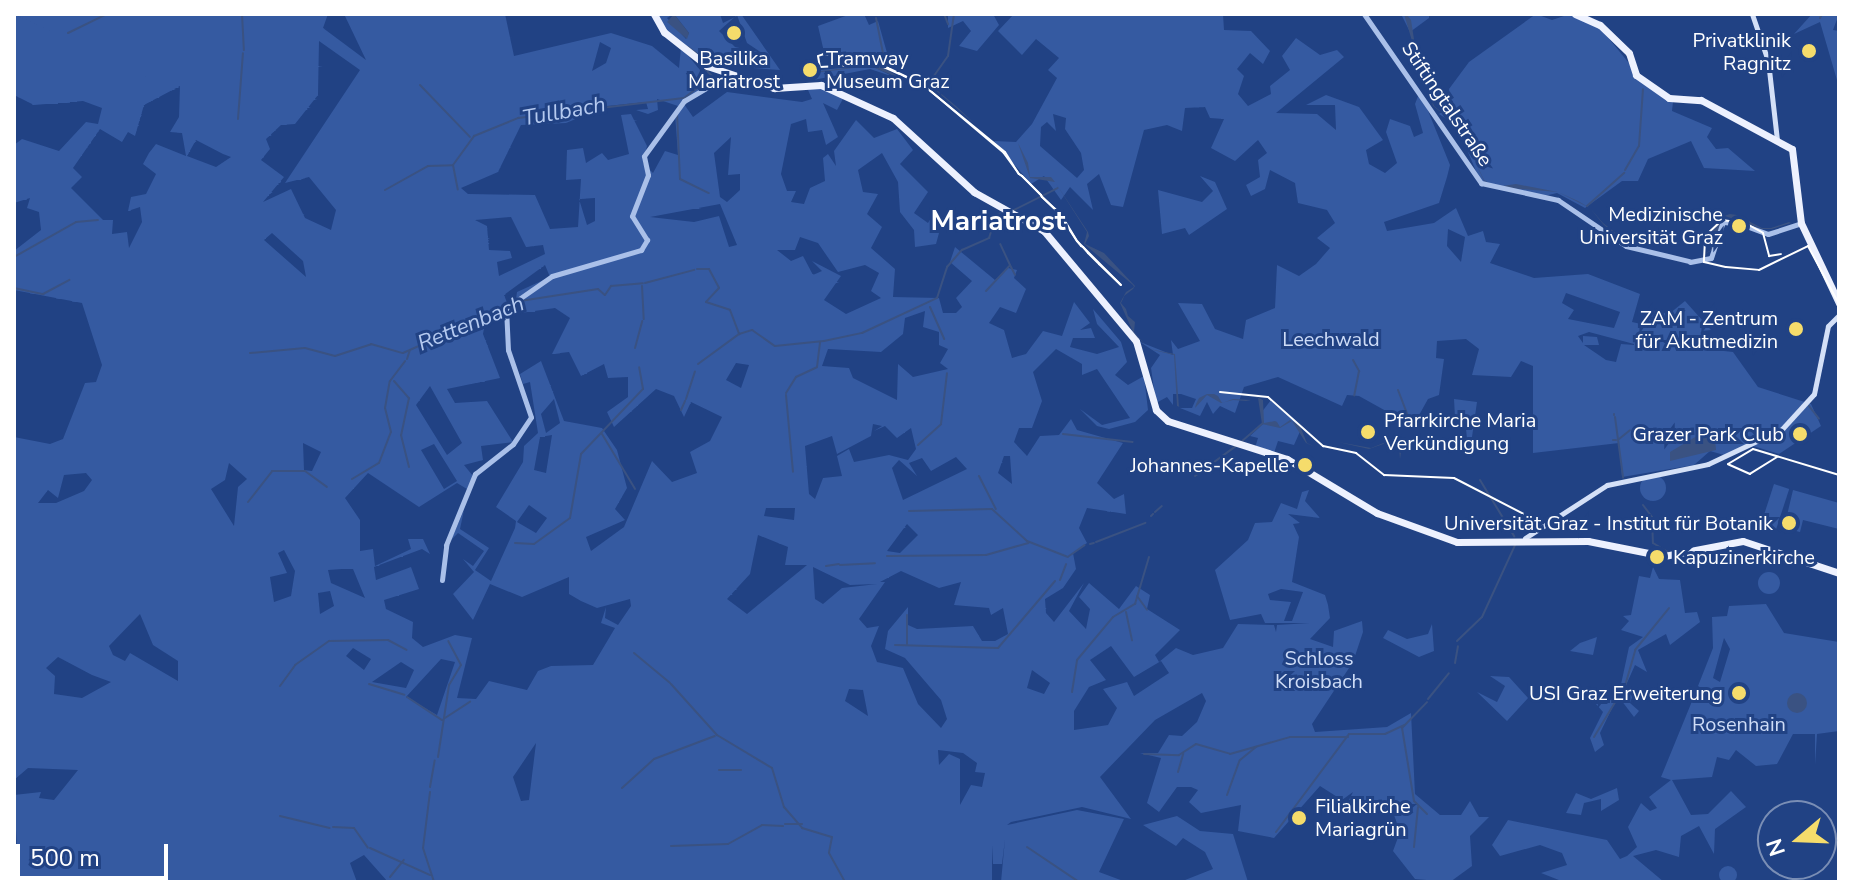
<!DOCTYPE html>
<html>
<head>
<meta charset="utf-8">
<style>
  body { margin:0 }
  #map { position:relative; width:1853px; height:896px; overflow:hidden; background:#214284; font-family:"Nunito Sans",sans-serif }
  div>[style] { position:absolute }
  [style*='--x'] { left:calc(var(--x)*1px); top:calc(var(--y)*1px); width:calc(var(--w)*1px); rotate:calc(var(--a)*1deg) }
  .green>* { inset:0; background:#355aa1; transform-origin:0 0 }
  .round { border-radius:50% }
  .water>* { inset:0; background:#3a5282 }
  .stream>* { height:2px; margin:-1px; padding:0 1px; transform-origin:1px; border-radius:1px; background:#3a5282 }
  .tertiary>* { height:5px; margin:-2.5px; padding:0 2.5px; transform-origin:2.5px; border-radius:2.5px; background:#aac0e9 }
  .secondary>* { height:5px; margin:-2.5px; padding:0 2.5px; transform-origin:2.5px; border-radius:2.5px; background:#d4e0f7 }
  .primary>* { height:7px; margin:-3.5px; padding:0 3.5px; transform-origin:3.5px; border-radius:3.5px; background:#edf1fe }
  .tram>* { height:2px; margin:-1px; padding:0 1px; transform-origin:1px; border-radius:1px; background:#fff }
  .dots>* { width:22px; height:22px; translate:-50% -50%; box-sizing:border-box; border:4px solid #214284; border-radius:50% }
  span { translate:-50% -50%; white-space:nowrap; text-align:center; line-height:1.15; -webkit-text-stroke:6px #214284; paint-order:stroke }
  .poi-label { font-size:20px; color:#fff }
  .right { translate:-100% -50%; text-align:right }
  .left { translate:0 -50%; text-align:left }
  .street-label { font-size:20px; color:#fff }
  .park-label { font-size:20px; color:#cedcf7 }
  .water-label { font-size:22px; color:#b5caf0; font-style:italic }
  .district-label { font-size:28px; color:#fff; font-weight:700 }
  .frame { position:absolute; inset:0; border:16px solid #fff; pointer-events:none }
  .north { position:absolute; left:1757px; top:800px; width:80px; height:80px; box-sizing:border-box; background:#214284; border:2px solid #7a8eb5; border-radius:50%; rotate:251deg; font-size:22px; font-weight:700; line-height:32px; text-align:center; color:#fff }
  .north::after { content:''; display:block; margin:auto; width:28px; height:36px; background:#f5dc6b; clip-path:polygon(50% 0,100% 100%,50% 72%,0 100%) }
  .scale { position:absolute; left:16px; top:844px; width:152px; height:36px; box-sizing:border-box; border:4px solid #fff; border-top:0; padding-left:10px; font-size:24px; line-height:28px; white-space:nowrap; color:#fff; -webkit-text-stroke:6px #214284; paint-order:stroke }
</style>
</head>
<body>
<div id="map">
  <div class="green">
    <i style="clip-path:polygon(evenodd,14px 14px,328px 14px,323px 28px,366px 60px,344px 14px,505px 14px,514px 56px,611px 33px,652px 46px,679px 68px,681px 47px,700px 70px,698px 92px,678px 106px,657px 99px,658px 110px,648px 114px,636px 110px,648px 109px,646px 102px,607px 106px,566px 123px,521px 125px,498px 172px,461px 188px,468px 194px,535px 195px,550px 229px,578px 227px,581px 179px,566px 180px,567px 150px,583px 148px,586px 163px,602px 153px,608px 160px,629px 154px,621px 115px,631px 114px,647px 146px,643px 163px,653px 173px,665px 151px,678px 155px,675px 114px,684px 104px,693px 117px,727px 92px,802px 102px,812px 99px,808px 90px,815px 86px,845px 95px,837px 110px,823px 103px,838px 137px,826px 145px,822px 130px,808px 132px,806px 119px,791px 124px,781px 174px,787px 191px,796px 191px,791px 202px,804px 204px,810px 188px,825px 181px,823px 158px,828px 154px,836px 166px,834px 151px,856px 120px,874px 138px,897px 129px,913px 150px,900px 164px,928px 192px,914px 213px,928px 223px,935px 211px,939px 233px,936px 244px,915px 247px,914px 230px,900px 212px,898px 182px,882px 153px,858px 170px,863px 192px,878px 194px,867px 214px,882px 227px,871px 248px,895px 269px,893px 297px,939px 298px,943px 313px,956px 313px,962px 307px,956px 298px,972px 281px,950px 262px,955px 247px,995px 280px,1008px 268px,1017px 270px,1014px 278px,1026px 289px,1016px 313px,1000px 307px,989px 323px,1004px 330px,1012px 358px,1026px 354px,1043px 331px,1062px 336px,1074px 302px,1090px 323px,1080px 330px,1091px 328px,1095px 338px,1073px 338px,1070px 347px,1097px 354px,1119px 347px,1097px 324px,1093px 309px,1121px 342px,1127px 362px,1115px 375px,1128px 385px,1144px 376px,1148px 410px,1135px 422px,1109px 429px,1097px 426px,1080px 409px,1102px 425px,1130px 418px,1097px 369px,1082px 375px,1082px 364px,1056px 349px,1033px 372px,1042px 401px,1032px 428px,1019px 428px,1014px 442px,1027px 456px,1040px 436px,1059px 435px,1071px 419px,1077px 430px,1123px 443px,1097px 483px,1114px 499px,1124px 494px,1126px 514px,1087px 508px,1079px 528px,1087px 543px,1073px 553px,1076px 569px,1063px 588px,1045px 599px,1046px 613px,1054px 622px,1084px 583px,1069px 611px,1086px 629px,1090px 609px,1079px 597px,1089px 583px,1119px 609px,1136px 586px,1150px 595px,1147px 609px,1180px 630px,1155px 655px,1159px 662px,1176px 648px,1193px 655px,1223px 648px,1238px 624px,1274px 625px,1276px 632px,1277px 625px,1310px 623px,1265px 623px,1261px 614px,1230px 620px,1215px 570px,1248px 540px,1255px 523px,1272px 522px,1281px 503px,1297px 509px,1302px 492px,1309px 490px,1305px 501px,1320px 518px,1288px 514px,1300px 523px,1293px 524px,1299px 537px,1292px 582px,1325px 595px,1328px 605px,1330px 618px,1310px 639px,1333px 647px,1334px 631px,1362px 621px,1363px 632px,1353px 662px,1312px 724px,1315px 732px,1387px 727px,1411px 713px,1415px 794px,1440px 815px,1461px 815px,1470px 801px,1479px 817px,1489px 817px,1470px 836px,1472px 866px,1450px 882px,1415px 879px,1393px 851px,1400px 832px,1394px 815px,1370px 801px,1349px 800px,1353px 792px,1342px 800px,1320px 786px,1274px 838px,1238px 831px,1241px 805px,1201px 813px,1189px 802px,1198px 790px,1191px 787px,1177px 787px,1159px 812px,1147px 803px,1161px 758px,1140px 753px,1158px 753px,1169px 735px,1182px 736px,1197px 722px,1206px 701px,1202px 693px,1155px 720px,1100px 777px,1131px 819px,1082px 807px,1011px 822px,1007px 825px,1077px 810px,1124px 819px,1099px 872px,1126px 882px,1001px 882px,1005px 839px,1002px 864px,993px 864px,992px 845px,992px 882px,388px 882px,364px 855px,350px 863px,357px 882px,19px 882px,14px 795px,41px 792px,39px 798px,54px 800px,78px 770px,28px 768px,14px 780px,14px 437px,50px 444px,63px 439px,85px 383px,96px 382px,102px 365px,82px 303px,14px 290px,14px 251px,41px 230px,39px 212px,27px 208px,30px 198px,14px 203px,14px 145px,22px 139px,59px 151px,86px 122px,98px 124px,102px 108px,83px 101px,34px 105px,14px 95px,14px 14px,319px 41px,360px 70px,285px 183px,309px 177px,336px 210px,331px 230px,305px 218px,291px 189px,263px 202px,284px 177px,261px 160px,270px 149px,266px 139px,281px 125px,295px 124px,318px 95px,319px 41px,14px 14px,600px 42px,611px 48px,606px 63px,592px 71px,600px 42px,14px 14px,180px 86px,179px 117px,170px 132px,182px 133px,186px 156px,156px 144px,149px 153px,143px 164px,156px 174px,146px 194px,131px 197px,128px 211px,140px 207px,142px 222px,129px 248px,127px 232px,112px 234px,113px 220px,103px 220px,71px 188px,82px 177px,73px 168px,100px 129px,122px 142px,128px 132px,135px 136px,144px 105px,180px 86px,14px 14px,731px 137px,728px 175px,740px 174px,740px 190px,727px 202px,720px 197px,714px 153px,731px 137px,14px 14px,196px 140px,223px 154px,231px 157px,216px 167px,187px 156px,196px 140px,14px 14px,595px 198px,595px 221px,587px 225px,579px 199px,595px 198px,14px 14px,720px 204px,737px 245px,729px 247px,719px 216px,694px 222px,650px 217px,720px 204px,14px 14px,511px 217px,526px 247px,543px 245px,545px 254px,499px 276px,497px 262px,512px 258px,510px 251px,489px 250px,487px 226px,475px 220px,511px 217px,14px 14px,272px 233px,303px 261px,306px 277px,264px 240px,272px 233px,14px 14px,800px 237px,818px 243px,838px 272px,865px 265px,879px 273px,871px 291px,881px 298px,846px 314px,824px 300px,841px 276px,812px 261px,822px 271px,813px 275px,803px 256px,791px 261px,777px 250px,795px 250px,800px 237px,14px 14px,545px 265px,550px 277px,517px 292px,514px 314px,555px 308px,570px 318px,552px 354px,569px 352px,581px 376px,604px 364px,608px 378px,628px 377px,628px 397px,607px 412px,614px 427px,656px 389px,674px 396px,684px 417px,691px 402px,722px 417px,710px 441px,690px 452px,697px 473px,672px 482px,652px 461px,624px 527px,591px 551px,586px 537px,625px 520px,615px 509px,627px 488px,617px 450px,602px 428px,564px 421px,541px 361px,520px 374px,523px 384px,530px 382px,538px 433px,524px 446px,523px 462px,496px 507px,516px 521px,515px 528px,491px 581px,475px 570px,489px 548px,460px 529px,464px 510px,451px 540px,458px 533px,484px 551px,473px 566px,463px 559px,474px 572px,453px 594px,473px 620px,490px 584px,522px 597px,569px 577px,569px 594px,581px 601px,597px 608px,630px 599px,631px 606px,618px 625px,605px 618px,606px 607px,601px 623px,615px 628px,593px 665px,551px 666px,538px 671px,527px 690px,489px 681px,476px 699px,457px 698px,472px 638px,455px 635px,423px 647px,412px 638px,413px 622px,386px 609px,384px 600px,419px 589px,411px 567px,376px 580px,374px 567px,422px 549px,430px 554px,423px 539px,408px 539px,411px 549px,375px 566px,373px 549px,360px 551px,360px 520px,345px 498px,368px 473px,419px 507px,457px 483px,467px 489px,473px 476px,464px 465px,483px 460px,481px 446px,513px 442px,487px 401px,455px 403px,447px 389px,500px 378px,483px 334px,486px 317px,513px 317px,504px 295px,545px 265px,14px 14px,925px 311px,923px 327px,939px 332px,939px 345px,948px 349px,940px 363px,948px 369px,913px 377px,898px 364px,897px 400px,853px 378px,849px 368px,822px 366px,828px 349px,881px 352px,903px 334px,905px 318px,925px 311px,14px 14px,736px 363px,749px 365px,741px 388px,726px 380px,736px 363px,14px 14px,430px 386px,462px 443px,447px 455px,416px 405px,430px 386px,14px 14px,554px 399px,560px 423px,546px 433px,541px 414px,554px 399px,14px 14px,873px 424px,882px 426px,874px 431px,885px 426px,897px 438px,911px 428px,916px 449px,908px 460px,889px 455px,854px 462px,849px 449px,837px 456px,842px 476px,823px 478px,815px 499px,809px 494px,805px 446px,832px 436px,837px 454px,871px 436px,873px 424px,14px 14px,552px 435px,546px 473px,534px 470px,540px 437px,552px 435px,14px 14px,303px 443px,321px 452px,312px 471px,304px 470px,303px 443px,14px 14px,434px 444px,457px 481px,444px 489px,421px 450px,434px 444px,14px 14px,1004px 456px,1010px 456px,1012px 484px,998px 473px,1004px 456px,14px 14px,956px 457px,967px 469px,903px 500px,892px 468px,899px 460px,917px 476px,909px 463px,922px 458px,931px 471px,956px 457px,14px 14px,229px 463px,247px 479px,238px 487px,234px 526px,211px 489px,225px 480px,229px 463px,14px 14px,86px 473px,92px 480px,84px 491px,56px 503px,38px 503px,48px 490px,58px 498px,64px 475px,86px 473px,14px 14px,529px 505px,547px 518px,536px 533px,517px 522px,529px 505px,14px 14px,795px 508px,794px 520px,764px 516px,766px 508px,795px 508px,14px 14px,907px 524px,918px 535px,900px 553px,887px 551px,907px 524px,14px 14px,758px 535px,788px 547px,785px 565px,807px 565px,747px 614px,727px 599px,750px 574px,758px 535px,14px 14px,284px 550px,295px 571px,291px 596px,274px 602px,270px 577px,287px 573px,278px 553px,284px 550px,14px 14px,813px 567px,850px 585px,877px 584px,842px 588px,823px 604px,815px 599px,813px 567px,14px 14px,342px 569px,353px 569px,365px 598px,331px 583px,328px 570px,342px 569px,14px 14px,901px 571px,939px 588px,961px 582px,954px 605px,989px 608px,991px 615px,1003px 608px,1008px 634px,995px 641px,982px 641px,973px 626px,917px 629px,908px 625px,908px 607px,888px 631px,885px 649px,905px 658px,941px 700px,947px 719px,941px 728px,918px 704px,903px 668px,877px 662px,871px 646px,879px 626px,867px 628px,859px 619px,885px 582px,880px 582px,901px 571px,14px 14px,1281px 589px,1303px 592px,1292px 621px,1284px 621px,1291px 602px,1270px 600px,1268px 594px,1281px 589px,14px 14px,330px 591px,334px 606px,320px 614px,318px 593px,330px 591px,14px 14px,140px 614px,153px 645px,178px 661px,178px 681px,130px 653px,125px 661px,113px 655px,109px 646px,140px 614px,14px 14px,1111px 646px,1134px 677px,1161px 661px,1169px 673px,1134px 696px,1127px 682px,1103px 689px,1117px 708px,1108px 725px,1074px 730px,1074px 711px,1089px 687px,1106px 680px,1090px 660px,1111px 646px,14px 14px,353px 648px,371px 659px,364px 670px,346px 656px,353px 648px,14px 14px,58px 657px,92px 675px,111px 682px,82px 698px,54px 694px,55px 676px,46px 668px,58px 657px,14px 14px,441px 659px,455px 662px,437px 715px,406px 697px,441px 659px,14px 14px,401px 662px,414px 670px,406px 688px,372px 682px,401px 662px,14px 14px,1032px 670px,1050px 683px,1044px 694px,1027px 688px,1032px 670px,14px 14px,849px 689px,863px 690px,868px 716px,845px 701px,849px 689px,14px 14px,536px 743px,529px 800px,521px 801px,513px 777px,536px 743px,14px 14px,938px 750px,963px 753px,977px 763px,975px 772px,985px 773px,982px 787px,971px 785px,960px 805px,960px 759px,949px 754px,939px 765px,938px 750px)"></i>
    <i style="clip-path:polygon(evenodd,656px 14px,673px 14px,667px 18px,686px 39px,689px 33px,674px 14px,720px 14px,723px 23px,741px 14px,780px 70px,709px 65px,714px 61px,703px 48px,708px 63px,666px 32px,656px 14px,737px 15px,747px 43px,762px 53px,735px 47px,719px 31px,737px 15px)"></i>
    <i style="clip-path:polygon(851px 14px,864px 14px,869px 25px,878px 21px,891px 67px,858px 53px,824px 52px,818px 26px)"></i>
    <i style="clip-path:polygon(948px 14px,993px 14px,999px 25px,977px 51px,959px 46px,971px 31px,963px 21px,948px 28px)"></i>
    <i style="clip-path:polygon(evenodd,1014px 14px,1223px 14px,1224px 30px,1251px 31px,1270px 51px,1263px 64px,1250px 53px,1237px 69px,1244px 76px,1238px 94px,1248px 106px,1271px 94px,1270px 86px,1290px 70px,1282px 56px,1296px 38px,1320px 55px,1337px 50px,1344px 57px,1276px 113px,1317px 114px,1336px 130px,1335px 105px,1306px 105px,1326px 95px,1359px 107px,1383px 140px,1366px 150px,1369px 164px,1385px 173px,1397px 163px,1386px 132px,1390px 119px,1410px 126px,1414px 137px,1423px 133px,1415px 104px,1420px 91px,1450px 165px,1447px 177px,1439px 203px,1384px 222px,1387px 231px,1434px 223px,1456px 208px,1468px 236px,1483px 231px,1486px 242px,1500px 244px,1490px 263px,1534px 278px,1588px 274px,1640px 294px,1632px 322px,1641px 324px,1652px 311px,1669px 314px,1685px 301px,1711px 330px,1701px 331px,1715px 350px,1733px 352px,1758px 387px,1811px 404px,1821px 426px,1779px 454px,1753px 446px,1724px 455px,1710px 451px,1694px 465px,1622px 477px,1619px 443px,1533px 453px,1533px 366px,1521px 361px,1511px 377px,1472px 375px,1479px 349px,1466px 339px,1437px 341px,1436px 358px,1444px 359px,1439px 395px,1428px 399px,1413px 426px,1359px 396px,1347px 395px,1342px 406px,1278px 377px,1244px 387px,1235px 413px,1220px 406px,1213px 414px,1207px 402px,1200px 416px,1180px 408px,1192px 408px,1196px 399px,1181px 394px,1173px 394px,1173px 405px,1167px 397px,1156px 403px,1151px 368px,1160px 355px,1140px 342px,1173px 355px,1171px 340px,1178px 349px,1200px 341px,1178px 303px,1202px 304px,1215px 329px,1243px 339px,1246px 320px,1275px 308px,1277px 265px,1299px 276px,1316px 264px,1330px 248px,1317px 238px,1335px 223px,1327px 210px,1298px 203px,1295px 183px,1270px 170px,1265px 189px,1251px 196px,1246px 185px,1260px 177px,1258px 160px,1267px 153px,1258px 140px,1235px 161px,1211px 148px,1224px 119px,1210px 118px,1205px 107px,1185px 108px,1182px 131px,1167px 125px,1144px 130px,1123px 207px,1111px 205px,1099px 174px,1087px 184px,1093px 210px,1070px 187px,1061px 200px,1044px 176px,1031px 184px,994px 141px,1016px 142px,1032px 124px,1057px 78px,1048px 70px,1059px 58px,1036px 39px,1022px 55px,998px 31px,1014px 14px,1053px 114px,1066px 118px,1065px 129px,1081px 153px,1084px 170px,1077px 178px,1040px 146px,1041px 127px,1047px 122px,1056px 131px,1053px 114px,1014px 14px,1448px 229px,1465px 237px,1461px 262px,1447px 246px,1448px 229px,1014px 14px,1566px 293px,1620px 312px,1614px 328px,1568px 319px,1574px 310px,1562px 303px,1566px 293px,1014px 14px,1589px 332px,1634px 344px,1634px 345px,1621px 344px,1616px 362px,1606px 360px,1584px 345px,1599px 345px,1597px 337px,1583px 336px,1583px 343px,1578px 336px,1589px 332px)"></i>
    <i style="clip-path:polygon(1401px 14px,1429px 14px,1429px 18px,1410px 32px)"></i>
    <i style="clip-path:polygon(1536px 14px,1552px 20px,1570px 14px,1601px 29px,1642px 79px,1673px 102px,1672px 111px,1712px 128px,1707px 137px,1716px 149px,1728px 148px,1755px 171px,1704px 168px,1691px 141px,1648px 159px,1638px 181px,1622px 181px,1585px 208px,1557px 193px,1536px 198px,1481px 183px,1457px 126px,1439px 114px,1451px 106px,1449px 89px,1469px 62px)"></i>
    <i style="clip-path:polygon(1812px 14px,1839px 14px,1833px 30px,1839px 31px,1839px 87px,1820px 22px,1794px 34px)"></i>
    <i style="clip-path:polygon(870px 65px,894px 77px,870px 69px,808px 81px,821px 70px)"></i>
    <i style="clip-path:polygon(1200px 176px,1215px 182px,1227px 209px,1189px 235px,1185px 228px,1162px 234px,1158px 190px,1202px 202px,1213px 191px)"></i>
    <i style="clip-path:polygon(1454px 399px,1477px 402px,1469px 458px,1465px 419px,1455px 418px)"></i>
    <i style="clip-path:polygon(1271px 400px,1302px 427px,1294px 445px,1278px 441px,1274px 453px,1255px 448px,1258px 438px,1250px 436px,1264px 423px,1261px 413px)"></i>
    <i class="round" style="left:1640px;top:475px;width:26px;height:26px"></i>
    <i style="left:1774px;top:484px;width:16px;height:45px;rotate:18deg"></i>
    <i style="clip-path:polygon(1793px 490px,1839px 503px,1839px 529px,1803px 520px,1800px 532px,1784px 528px)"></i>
    <i style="clip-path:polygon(1653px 567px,1659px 579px,1680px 580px,1685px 613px,1697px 612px,1700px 622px,1670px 645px,1666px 634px,1638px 650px,1647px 672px,1635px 665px,1623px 692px,1625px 698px,1634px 692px,1630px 703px,1639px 711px,1634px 717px,1618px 696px,1600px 733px,1604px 745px,1595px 752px,1590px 738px,1603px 712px,1596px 704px,1607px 704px,1620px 689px,1629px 647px,1643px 637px,1621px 630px,1629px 621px,1623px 616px,1631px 615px,1639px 576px,1650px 578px)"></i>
    <i class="round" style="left:1758px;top:572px;width:22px;height:22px"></i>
    <i style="clip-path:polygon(evenodd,1766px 604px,1784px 633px,1839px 642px,1839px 731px,1817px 734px,1815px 765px,1815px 734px,1793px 734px,1777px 764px,1756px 766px,1736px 750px,1729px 760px,1717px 757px,1712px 777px,1672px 780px,1691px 815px,1708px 814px,1731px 791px,1746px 807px,1715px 829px,1714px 854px,1699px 826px,1681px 836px,1679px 857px,1656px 850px,1633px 856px,1664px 882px,1564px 882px,1541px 873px,1567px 865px,1562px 853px,1540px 845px,1500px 856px,1492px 845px,1508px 820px,1607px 840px,1620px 859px,1627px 856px,1637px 847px,1628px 827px,1641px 803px,1650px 811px,1657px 808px,1649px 797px,1671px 780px,1661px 777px,1697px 689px,1704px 690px,1698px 686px,1713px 648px,1712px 617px,1727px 616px,1729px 606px,1766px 604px,1724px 638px,1730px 649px,1720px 682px,1713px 678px,1724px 638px)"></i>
    <i style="clip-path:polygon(1432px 624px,1434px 651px,1419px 657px,1383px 638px,1388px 630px,1407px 639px,1428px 634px)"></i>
    <i style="clip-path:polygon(1597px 637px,1593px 655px,1570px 651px,1580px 643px)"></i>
    <i style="clip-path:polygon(1490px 676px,1509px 677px,1528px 698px,1507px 721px,1477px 692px,1497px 702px,1505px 686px)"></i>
    <i style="clip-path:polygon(1617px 788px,1619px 800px,1601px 811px,1601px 799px,1584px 803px,1581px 815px,1566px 813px,1576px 793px,1591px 799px)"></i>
    <i style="clip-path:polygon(1177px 816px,1200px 831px,1233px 834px,1248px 882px,1180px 882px,1213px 869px,1205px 852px,1183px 838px,1176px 846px,1143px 825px)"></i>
    <i class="round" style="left:1719px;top:866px;width:18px;height:18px"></i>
  </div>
  <div class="water">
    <i style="clip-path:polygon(674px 14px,689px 33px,687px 39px,667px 22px)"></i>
    <i style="clip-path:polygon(1404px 14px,1407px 15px,1411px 20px,1416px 52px,1412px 67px,1422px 72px,1426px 77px,1434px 106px,1459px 126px,1484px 180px,1495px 187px,1516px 184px,1558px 192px,1578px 201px,1590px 208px,1603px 223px,1617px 234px,1624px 243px,1695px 260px,1711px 250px,1712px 233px,1715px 225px,1720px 218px,1724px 216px,1730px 214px,1737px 215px,1762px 228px,1771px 228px,1789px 222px,1791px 223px,1772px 229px,1762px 229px,1725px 216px,1712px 250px,1695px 260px,1624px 243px,1603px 224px,1590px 208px,1558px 192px,1494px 187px,1484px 181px,1459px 126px,1433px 106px,1425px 78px,1412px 68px,1411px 65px,1415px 51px)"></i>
    <i style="clip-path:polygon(870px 65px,879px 66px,886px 69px,904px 80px,921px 77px,925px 79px,932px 86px,956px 106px,976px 125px,1018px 143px,1028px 163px,1030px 177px,1051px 177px,1055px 182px,1088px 232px,1089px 236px,1085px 244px,1104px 253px,1135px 286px,1133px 289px,1124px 296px,1123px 299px,1121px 303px,1126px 309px,1128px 316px,1135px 322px,1134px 332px,1149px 349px,1175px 354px,1179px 407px,1195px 408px,1196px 404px,1199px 398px,1207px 394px,1214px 394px,1218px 396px,1222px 403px,1233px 399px,1251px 400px,1255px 397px,1257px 397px,1263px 400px,1264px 423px,1275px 421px,1277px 422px,1280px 427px,1290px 420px,1292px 421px,1300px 426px,1307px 443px,1315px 447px,1338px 442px,1371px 448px,1386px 442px,1399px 447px,1401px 452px,1400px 459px,1399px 447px,1386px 443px,1369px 449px,1338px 442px,1315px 447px,1306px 443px,1292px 421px,1280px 428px,1262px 424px,1258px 398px,1255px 397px,1251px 400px,1246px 401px,1233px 400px,1221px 403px,1207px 395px,1195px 408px,1180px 407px,1177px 406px,1174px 355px,1149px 349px,1133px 332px,1120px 303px,1126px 292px,1134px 287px,1133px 285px,1084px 244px,1087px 232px,1055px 182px,1030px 178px,1018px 143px,976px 125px,932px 87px,925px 79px,904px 80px,870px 66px,821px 72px,805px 86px,792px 90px,780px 92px,747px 82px,724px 82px,720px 81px,715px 79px,712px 77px,747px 82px,780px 91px,805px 86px,821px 71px)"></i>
    <i style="clip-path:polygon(1702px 433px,1715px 439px,1716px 450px,1670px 461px,1670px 452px)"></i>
    <i class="round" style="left:1787px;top:693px;width:20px;height:20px"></i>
  </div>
  <div class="stream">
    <i style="--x:242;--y:14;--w:36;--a:87"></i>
    <i style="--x:944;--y:14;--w:11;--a:68"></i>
    <i style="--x:876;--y:18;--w:46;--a:78.7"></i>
    <i style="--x:1820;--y:18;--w:4;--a:-63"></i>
    <i style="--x:68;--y:33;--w:43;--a:-26"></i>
    <i style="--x:688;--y:47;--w:20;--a:37"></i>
    <i style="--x:705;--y:69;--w:13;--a:45"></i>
    <i style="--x:929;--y:83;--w:33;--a:-55"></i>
    <i style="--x:948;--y:56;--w:42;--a:-81.9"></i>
    <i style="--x:420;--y:85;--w:72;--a:46.1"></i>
    <i style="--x:677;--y:113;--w:66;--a:87.4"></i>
    <i style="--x:680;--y:179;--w:32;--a:26"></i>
    <i style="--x:238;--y:119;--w:66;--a:-85.7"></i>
    <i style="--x:453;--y:165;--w:25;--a:79"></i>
    <i style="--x:1625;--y:170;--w:28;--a:-60"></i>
    <i style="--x:1639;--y:146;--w:57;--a:-86"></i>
    <i style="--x:385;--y:190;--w:49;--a:-29.2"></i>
    <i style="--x:428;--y:166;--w:25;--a:-2"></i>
    <i style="--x:453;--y:165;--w:36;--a:-54"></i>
    <i style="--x:474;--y:136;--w:48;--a:-22.2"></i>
    <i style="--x:518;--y:118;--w:167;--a:-6.9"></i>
    <i style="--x:684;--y:98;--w:34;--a:-37"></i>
    <i style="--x:1587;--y:206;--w:50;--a:-41.7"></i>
    <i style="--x:1012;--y:211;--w:51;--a:-26.6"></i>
    <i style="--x:14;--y:257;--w:71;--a:-29.4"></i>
    <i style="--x:76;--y:222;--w:22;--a:-5"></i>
    <i style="--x:1010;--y:265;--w:11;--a:63"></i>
    <i style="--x:697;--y:269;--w:12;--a:0"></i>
    <i style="--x:709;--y:269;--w:21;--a:62"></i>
    <i style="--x:719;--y:288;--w:19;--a:133"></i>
    <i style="--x:706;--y:302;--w:25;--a:18"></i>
    <i style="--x:730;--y:310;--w:26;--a:69"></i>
    <i style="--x:739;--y:334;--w:14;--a:-17"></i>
    <i style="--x:752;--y:330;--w:28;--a:35"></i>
    <i style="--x:775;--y:346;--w:49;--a:-5.8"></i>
    <i style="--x:824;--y:341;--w:39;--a:-12"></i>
    <i style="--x:862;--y:333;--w:83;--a:-25"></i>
    <i style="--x:937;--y:298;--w:33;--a:-72"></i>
    <i style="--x:947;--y:267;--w:23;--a:-49"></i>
    <i style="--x:962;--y:250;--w:30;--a:-24"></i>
    <i style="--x:989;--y:238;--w:25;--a:-72"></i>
    <i style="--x:997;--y:214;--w:9;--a:-6"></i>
    <i style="--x:645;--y:283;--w:51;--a:-14.9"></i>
    <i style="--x:642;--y:286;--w:33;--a:87"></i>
    <i style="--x:14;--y:288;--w:30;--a:12"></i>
    <i style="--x:43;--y:294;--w:30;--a:-28"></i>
    <i style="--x:986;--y:291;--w:35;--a:-47"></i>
    <i style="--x:1010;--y:265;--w:23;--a:-115"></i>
    <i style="--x:520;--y:301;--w:79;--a:-8.7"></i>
    <i style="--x:598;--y:289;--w:9;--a:41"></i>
    <i style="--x:605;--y:295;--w:11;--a:-56"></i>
    <i style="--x:611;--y:286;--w:32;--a:-5"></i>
    <i style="--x:930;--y:307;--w:35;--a:66"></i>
    <i style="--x:635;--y:348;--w:28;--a:-75"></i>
    <i style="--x:250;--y:353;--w:55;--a:-5.2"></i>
    <i style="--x:305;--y:348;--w:31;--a:15"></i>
    <i style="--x:335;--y:356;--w:38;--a:-18"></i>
    <i style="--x:371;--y:344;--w:33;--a:16"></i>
    <i style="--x:403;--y:353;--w:111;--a:-24"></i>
    <i style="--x:407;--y:359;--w:9;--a:-72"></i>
    <i style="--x:1353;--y:360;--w:13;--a:61"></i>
    <i style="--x:1359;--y:371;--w:25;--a:101"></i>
    <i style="--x:698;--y:364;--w:51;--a:-36.2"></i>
    <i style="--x:394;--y:381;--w:23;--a:49"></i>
    <i style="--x:409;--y:398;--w:38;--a:102"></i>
    <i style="--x:401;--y:435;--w:33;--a:76"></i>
    <i style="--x:1398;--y:390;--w:39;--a:69"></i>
    <i style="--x:786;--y:393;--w:19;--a:-58"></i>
    <i style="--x:796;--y:377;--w:23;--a:-25"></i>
    <i style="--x:817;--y:367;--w:25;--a:-83"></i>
    <i style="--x:786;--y:395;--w:77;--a:84.8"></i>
    <i style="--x:686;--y:399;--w:29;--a:-72"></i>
    <i style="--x:1809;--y:406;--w:16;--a:52"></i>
    <i style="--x:681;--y:410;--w:10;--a:-66"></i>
    <i style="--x:1614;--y:414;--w:1;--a:90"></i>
    <i style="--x:1615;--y:417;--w:61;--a:82.4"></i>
    <i style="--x:602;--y:434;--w:64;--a:59"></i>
    <i style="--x:1063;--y:434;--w:70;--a:6.5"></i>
    <i style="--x:1619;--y:439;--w:14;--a:-39"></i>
    <i style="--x:1613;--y:440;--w:3;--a:0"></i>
    <i style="--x:1241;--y:442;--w:29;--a:-41"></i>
    <i style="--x:918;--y:445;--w:31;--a:-42"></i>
    <i style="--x:941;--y:424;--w:51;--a:-83.3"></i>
    <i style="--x:979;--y:476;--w:37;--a:63"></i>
    <i style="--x:1195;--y:476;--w:51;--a:-36.2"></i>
    <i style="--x:352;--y:479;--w:31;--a:-31"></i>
    <i style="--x:379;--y:463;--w:33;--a:-69"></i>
    <i style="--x:391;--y:432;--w:25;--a:-104"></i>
    <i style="--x:385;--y:408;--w:27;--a:-80"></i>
    <i style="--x:390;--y:381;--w:25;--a:-53"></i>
    <i style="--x:1480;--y:480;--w:66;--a:58.7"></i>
    <i style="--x:248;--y:502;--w:39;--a:-52"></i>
    <i style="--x:272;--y:471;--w:33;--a:0"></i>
    <i style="--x:305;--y:471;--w:27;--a:36"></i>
    <i style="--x:1643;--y:505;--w:15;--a:53"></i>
    <i style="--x:1652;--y:517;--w:26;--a:88"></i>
    <i style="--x:1653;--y:543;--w:17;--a:31"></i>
    <i style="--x:909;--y:511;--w:83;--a:-1.4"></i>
    <i style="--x:992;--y:509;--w:47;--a:42.4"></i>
    <i style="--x:1027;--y:541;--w:44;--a:21.3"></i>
    <i style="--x:1155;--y:512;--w:9;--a:-41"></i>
    <i style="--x:1151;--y:516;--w:3;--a:-45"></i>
    <i style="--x:1096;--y:542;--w:53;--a:-21.2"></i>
    <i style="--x:515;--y:543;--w:19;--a:3"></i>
    <i style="--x:534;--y:544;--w:44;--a:-35.8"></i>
    <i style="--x:570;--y:518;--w:65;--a:-80.2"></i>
    <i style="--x:581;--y:454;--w:90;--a:-46.4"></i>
    <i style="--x:643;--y:389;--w:22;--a:-100"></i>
    <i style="--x:1090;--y:544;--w:4;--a:-14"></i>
    <i style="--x:887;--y:556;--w:99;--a:-0.6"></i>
    <i style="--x:986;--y:555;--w:44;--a:-15.9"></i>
    <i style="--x:1069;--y:556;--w:19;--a:-35"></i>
    <i style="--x:840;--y:565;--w:35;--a:-3"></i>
    <i style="--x:826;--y:566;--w:13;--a:-9"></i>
    <i style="--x:1060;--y:580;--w:17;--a:-69"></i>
    <i style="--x:1137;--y:596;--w:17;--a:54"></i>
    <i style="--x:1126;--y:612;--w:29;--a:78"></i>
    <i style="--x:1457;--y:641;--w:35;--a:-44"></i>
    <i style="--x:1482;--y:617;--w:81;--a:-65.3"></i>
    <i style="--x:907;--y:644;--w:29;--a:-90"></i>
    <i style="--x:895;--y:645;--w:103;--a:1.7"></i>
    <i style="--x:998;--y:648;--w:88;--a:-49.6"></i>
    <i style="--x:634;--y:653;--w:47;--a:39.8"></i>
    <i style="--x:1455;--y:663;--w:17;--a:-80"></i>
    <i style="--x:369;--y:684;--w:37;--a:17"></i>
    <i style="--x:671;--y:684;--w:69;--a:48"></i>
    <i style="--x:717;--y:735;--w:64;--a:31"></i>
    <i style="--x:772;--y:768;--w:41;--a:72.9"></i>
    <i style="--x:784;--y:807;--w:28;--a:49"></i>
    <i style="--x:802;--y:828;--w:31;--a:17"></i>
    <i style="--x:832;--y:837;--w:16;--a:101"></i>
    <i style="--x:829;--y:853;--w:33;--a:61"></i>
    <i style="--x:280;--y:686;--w:26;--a:-54"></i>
    <i style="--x:295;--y:665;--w:42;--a:-35.2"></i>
    <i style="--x:329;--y:641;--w:59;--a:-1"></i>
    <i style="--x:388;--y:640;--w:21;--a:28"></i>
    <i style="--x:1072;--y:692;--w:32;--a:-81"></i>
    <i style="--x:1077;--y:660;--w:56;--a:-50.1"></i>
    <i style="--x:1113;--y:617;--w:26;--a:-31"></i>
    <i style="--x:1135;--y:604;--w:49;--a:-73.4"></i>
    <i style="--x:407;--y:697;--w:42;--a:33.3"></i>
    <i style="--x:1428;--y:699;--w:33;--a:-51"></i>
    <i style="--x:445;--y:718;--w:30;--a:-33"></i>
    <i style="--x:1594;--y:737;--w:60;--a:-58.7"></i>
    <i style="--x:1625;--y:686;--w:37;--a:-74"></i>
    <i style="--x:1635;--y:650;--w:54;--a:-51"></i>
    <i style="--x:1144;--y:754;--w:35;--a:2"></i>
    <i style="--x:1179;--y:755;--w:20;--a:-33"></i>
    <i style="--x:1196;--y:744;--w:35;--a:16"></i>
    <i style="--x:1230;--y:754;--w:62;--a:-15.8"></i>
    <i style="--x:1290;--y:737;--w:58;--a:0"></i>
    <i style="--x:438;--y:757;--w:73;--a:-81.3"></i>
    <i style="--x:449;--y:685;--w:23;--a:-59"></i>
    <i style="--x:461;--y:665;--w:27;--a:-118"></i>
    <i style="--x:654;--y:759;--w:65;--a:-20.7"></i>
    <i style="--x:719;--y:770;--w:22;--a:0"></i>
    <i style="--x:1178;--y:772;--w:19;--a:-74"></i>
    <i style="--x:430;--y:787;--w:27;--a:-80"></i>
    <i style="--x:622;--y:788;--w:42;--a:-42.1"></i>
    <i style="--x:430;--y:792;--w:56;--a:97.1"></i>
    <i style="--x:423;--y:848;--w:36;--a:72"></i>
    <i style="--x:1227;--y:795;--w:37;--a:-70"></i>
    <i style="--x:1240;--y:760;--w:21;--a:-39"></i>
    <i style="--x:1427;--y:814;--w:18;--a:-135"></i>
    <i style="--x:1414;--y:801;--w:74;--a:-99.3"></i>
    <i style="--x:1402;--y:728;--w:36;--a:-46"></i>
    <i style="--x:280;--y:816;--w:51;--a:13.5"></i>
    <i style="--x:785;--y:824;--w:17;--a:0"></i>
    <i style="--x:333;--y:827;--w:21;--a:3"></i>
    <i style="--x:354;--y:828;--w:24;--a:55"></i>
    <i style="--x:1276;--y:832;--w:122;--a:-53.3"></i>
    <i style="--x:1349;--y:734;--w:36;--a:0"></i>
    <i style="--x:1385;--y:734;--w:21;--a:-25"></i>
    <i style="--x:671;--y:846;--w:57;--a:-2"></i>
    <i style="--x:728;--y:844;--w:39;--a:-29"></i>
    <i style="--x:762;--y:825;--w:21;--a:3"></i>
    <i style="--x:1027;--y:847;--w:63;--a:33.9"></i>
    <i style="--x:1414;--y:847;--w:40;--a:-84.3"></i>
    <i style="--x:370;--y:848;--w:66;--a:24.2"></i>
    <i style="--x:14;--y:870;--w:14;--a:60"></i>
    <i style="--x:390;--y:877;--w:22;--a:-51"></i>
  </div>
  <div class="tertiary">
    <i style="--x:1364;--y:14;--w:206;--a:55.3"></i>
    <i style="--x:1481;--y:183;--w:79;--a:12.4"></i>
    <i style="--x:1558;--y:200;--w:82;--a:34.1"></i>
    <i style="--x:1626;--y:246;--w:65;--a:13.4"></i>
    <i style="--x:1746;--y:226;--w:23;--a:20"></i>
    <i style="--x:1768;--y:234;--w:35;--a:-18"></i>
    <i style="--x:1690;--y:262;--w:21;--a:-11"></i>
    <i style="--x:1711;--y:258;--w:38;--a:-72"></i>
    <i style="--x:1723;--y:222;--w:21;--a:5"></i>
    <i style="--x:442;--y:580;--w:35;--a:-83"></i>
    <i style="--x:446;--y:545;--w:77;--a:-67.8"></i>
    <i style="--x:475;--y:474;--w:48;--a:-38.3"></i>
    <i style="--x:513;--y:444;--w:32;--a:-56"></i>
    <i style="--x:531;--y:417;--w:71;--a:-108.9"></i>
    <i style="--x:508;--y:350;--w:42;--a:-92.7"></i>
    <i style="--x:506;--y:308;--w:56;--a:-34.8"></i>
    <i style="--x:552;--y:276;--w:93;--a:-16.3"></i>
    <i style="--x:641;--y:250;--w:12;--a:-59"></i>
    <i style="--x:647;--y:240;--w:28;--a:-122"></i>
    <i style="--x:632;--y:216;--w:44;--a:-68.7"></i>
    <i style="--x:648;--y:175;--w:19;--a:-102"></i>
    <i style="--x:644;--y:156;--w:68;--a:-54"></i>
    <i style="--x:684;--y:101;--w:53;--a:-30.4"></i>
  </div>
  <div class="secondary">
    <i style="--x:1752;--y:14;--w:50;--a:71.2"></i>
    <i style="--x:1768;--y:61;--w:80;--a:83.5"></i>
    <i style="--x:1525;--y:538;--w:98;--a:-32.9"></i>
    <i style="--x:1607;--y:485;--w:103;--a:-11.7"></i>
    <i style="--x:1708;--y:464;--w:82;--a:-25.3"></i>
    <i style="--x:1782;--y:429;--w:47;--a:-47.6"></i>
    <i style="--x:1814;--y:394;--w:69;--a:-78.4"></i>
    <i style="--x:1828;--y:326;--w:16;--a:-45"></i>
    <i style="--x:14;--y:876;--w:7;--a:63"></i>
  </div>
  <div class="primary">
    <i style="--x:654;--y:14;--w:21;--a:61"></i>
    <i style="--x:664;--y:32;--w:55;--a:38.3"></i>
    <i style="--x:707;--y:66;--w:71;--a:18.2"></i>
    <i style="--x:774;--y:88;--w:47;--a:-3.7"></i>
    <i style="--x:821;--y:85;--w:79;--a:24.6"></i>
    <i style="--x:893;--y:118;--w:110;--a:42.4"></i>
    <i style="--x:974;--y:192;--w:80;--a:29.1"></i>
    <i style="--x:1044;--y:231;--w:143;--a:50.1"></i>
    <i style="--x:1136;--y:341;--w:72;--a:73.8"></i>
    <i style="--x:1156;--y:410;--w:16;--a:43"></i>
    <i style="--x:1168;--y:421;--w:125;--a:17.7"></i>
    <i style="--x:1287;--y:459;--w:105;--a:31"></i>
    <i style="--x:1377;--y:513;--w:85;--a:19.9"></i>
    <i style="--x:1457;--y:542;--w:131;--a:-0.4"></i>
    <i style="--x:1588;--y:541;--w:77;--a:11.2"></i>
    <i style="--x:1664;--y:556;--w:80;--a:-10.8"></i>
    <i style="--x:1743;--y:541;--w:101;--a:18.4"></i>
    <i style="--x:1575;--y:14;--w:27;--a:24"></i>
    <i style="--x:1600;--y:25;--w:40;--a:44"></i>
    <i style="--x:1629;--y:53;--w:23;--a:72"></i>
    <i style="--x:1636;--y:75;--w:40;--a:34.9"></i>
    <i style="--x:1669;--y:98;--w:32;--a:4"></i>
    <i style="--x:1701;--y:100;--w:103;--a:28.3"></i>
    <i style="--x:1792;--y:149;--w:75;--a:83.1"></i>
    <i style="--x:1801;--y:223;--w:89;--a:64.6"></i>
  </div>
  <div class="tram">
    <i style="--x:1747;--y:224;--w:18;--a:29"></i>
    <i style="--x:1763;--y:233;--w:24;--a:75"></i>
    <i style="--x:1769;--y:256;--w:12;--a:-9"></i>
    <i style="--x:1706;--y:235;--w:22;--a:-43"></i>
    <i style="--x:1722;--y:220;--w:22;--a:8"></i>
    <i style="--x:1705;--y:240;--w:22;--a:93"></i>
    <i style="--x:1704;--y:262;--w:22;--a:13"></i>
    <i style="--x:1726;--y:267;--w:33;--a:5"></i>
    <i style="--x:1759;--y:270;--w:55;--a:-26.1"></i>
    <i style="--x:1808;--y:246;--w:66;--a:61.9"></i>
    <i style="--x:1121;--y:285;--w:62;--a:-135"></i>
    <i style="--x:1077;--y:241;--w:26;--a:-121"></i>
    <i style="--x:1064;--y:219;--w:6;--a:-135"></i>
    <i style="--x:1060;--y:215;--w:5;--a:-127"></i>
    <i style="--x:1057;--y:211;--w:4;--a:-135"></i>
    <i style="--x:1054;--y:208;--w:16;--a:-137"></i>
    <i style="--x:1042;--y:197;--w:2;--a:-117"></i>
    <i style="--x:1041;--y:195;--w:27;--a:-135"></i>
    <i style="--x:1022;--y:176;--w:4;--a:-146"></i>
    <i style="--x:1019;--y:174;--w:26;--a:-126"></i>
    <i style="--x:1004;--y:153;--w:102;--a:-139.8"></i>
    <i style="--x:926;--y:87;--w:6;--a:-149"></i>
    <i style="--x:921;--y:84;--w:2;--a:-153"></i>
    <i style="--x:919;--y:83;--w:6;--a:-149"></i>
    <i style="--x:914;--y:80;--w:3;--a:-162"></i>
    <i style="--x:911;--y:79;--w:25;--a:-154"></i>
    <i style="--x:888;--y:68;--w:4;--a:-153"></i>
    <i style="--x:884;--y:66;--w:4;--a:-166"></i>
    <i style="--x:880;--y:65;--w:25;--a:-168"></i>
    <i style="--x:856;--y:60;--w:33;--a:-169"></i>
    <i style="--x:824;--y:54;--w:6;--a:162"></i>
    <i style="--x:818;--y:56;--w:11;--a:80"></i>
    <i style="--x:820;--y:67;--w:57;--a:-3"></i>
    <i style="--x:877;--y:64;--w:37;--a:24"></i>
    <i style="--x:911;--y:79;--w:3;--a:18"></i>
    <i style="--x:914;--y:80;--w:4;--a:34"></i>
    <i style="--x:917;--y:82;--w:4;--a:27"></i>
    <i style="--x:921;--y:84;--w:6;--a:31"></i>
    <i style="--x:926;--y:87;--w:3;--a:45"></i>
    <i style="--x:928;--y:89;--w:99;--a:39.3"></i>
    <i style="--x:1005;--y:152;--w:26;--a:58"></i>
    <i style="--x:1019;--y:174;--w:4;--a:34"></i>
    <i style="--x:1022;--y:176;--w:27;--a:45"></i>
    <i style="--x:1041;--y:195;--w:2;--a:63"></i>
    <i style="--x:1042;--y:197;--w:16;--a:43"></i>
    <i style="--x:1054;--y:208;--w:4;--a:45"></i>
    <i style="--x:1057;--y:211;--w:5;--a:53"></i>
    <i style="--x:1060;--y:215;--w:31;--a:57"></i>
    <i style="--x:1077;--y:241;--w:6;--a:51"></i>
    <i style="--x:1081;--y:246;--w:2;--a:27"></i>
    <i style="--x:1083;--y:247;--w:8;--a:50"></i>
    <i style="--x:1088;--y:253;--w:16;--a:45"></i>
    <i style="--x:1099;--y:264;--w:30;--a:44"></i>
    <i style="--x:1220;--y:392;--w:48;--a:5.9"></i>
    <i style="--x:1268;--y:397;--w:74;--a:41.7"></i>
    <i style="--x:1323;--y:446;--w:34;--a:12"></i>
    <i style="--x:1356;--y:453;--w:36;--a:38"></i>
    <i style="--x:1384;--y:475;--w:70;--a:2.5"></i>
    <i style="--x:1454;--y:478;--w:98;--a:27.3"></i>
    <i style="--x:1777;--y:457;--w:32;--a:148"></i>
    <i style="--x:1750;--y:474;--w:24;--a:-156"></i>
    <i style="--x:1728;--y:464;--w:29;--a:-31"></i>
    <i style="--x:1753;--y:449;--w:90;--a:16.8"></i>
  </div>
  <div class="dots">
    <i style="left:734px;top:33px;background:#f5dc6b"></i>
    <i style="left:1809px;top:51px;background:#f5dc6b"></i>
    <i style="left:810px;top:70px;background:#f5dc6b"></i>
    <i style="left:1739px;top:226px;background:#f5dc6b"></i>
    <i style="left:1796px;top:329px;background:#f5dc6b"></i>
    <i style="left:1368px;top:432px;background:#f5dc6b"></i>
    <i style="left:1800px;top:434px;background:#f5dc6b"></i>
    <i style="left:1305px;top:465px;background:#f5dc6b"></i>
    <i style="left:1789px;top:523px;background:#f5dc6b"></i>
    <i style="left:1657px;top:557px;background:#f5dc6b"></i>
    <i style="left:1739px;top:693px;background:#f5dc6b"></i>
    <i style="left:1299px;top:818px;background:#f5dc6b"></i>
  </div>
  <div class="poi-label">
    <span class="right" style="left:1791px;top:52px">Privatklinik<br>Ragnitz</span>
    <span style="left:734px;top:70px">Basilika<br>Mariatrost</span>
    <span class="left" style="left:826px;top:70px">Tramway<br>Museum Graz</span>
    <span class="right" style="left:1723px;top:226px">Medizinische<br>Universität Graz</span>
    <span class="right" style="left:1778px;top:330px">ZAM - Zentrum<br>für Akutmedizin</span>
    <span class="left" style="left:1384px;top:432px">Pfarrkirche Maria<br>Verkündigung</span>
    <span class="right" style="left:1784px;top:434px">Grazer Park Club</span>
    <span class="right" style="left:1289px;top:465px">Johannes-Kapelle</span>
    <span class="right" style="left:1773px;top:523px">Universität Graz - Institut für Botanik</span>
    <span class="left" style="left:1673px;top:557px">Kapuzinerkirche</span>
    <span class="right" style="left:1723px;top:693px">USI Graz Erweiterung</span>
    <span class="left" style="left:1315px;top:818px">Filialkirche<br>Mariagrün</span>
  </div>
  <div class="street-label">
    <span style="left:1447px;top:104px;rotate:56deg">Stiftingtalstraße</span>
  </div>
  <div class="park-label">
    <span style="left:1331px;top:339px">Leechwald</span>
    <span style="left:1319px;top:670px">Schloss<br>Kroisbach</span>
    <span style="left:1739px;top:724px">Rosenhain</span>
  </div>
  <div class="water-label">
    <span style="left:564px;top:112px;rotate:-10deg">Tullbach</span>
    <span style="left:471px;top:324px;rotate:-22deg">Rettenbach</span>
  </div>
  <div class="district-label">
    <span style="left:998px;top:221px">Mariatrost</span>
  </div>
  <div class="frame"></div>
  <div class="north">N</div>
  <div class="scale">500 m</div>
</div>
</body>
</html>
